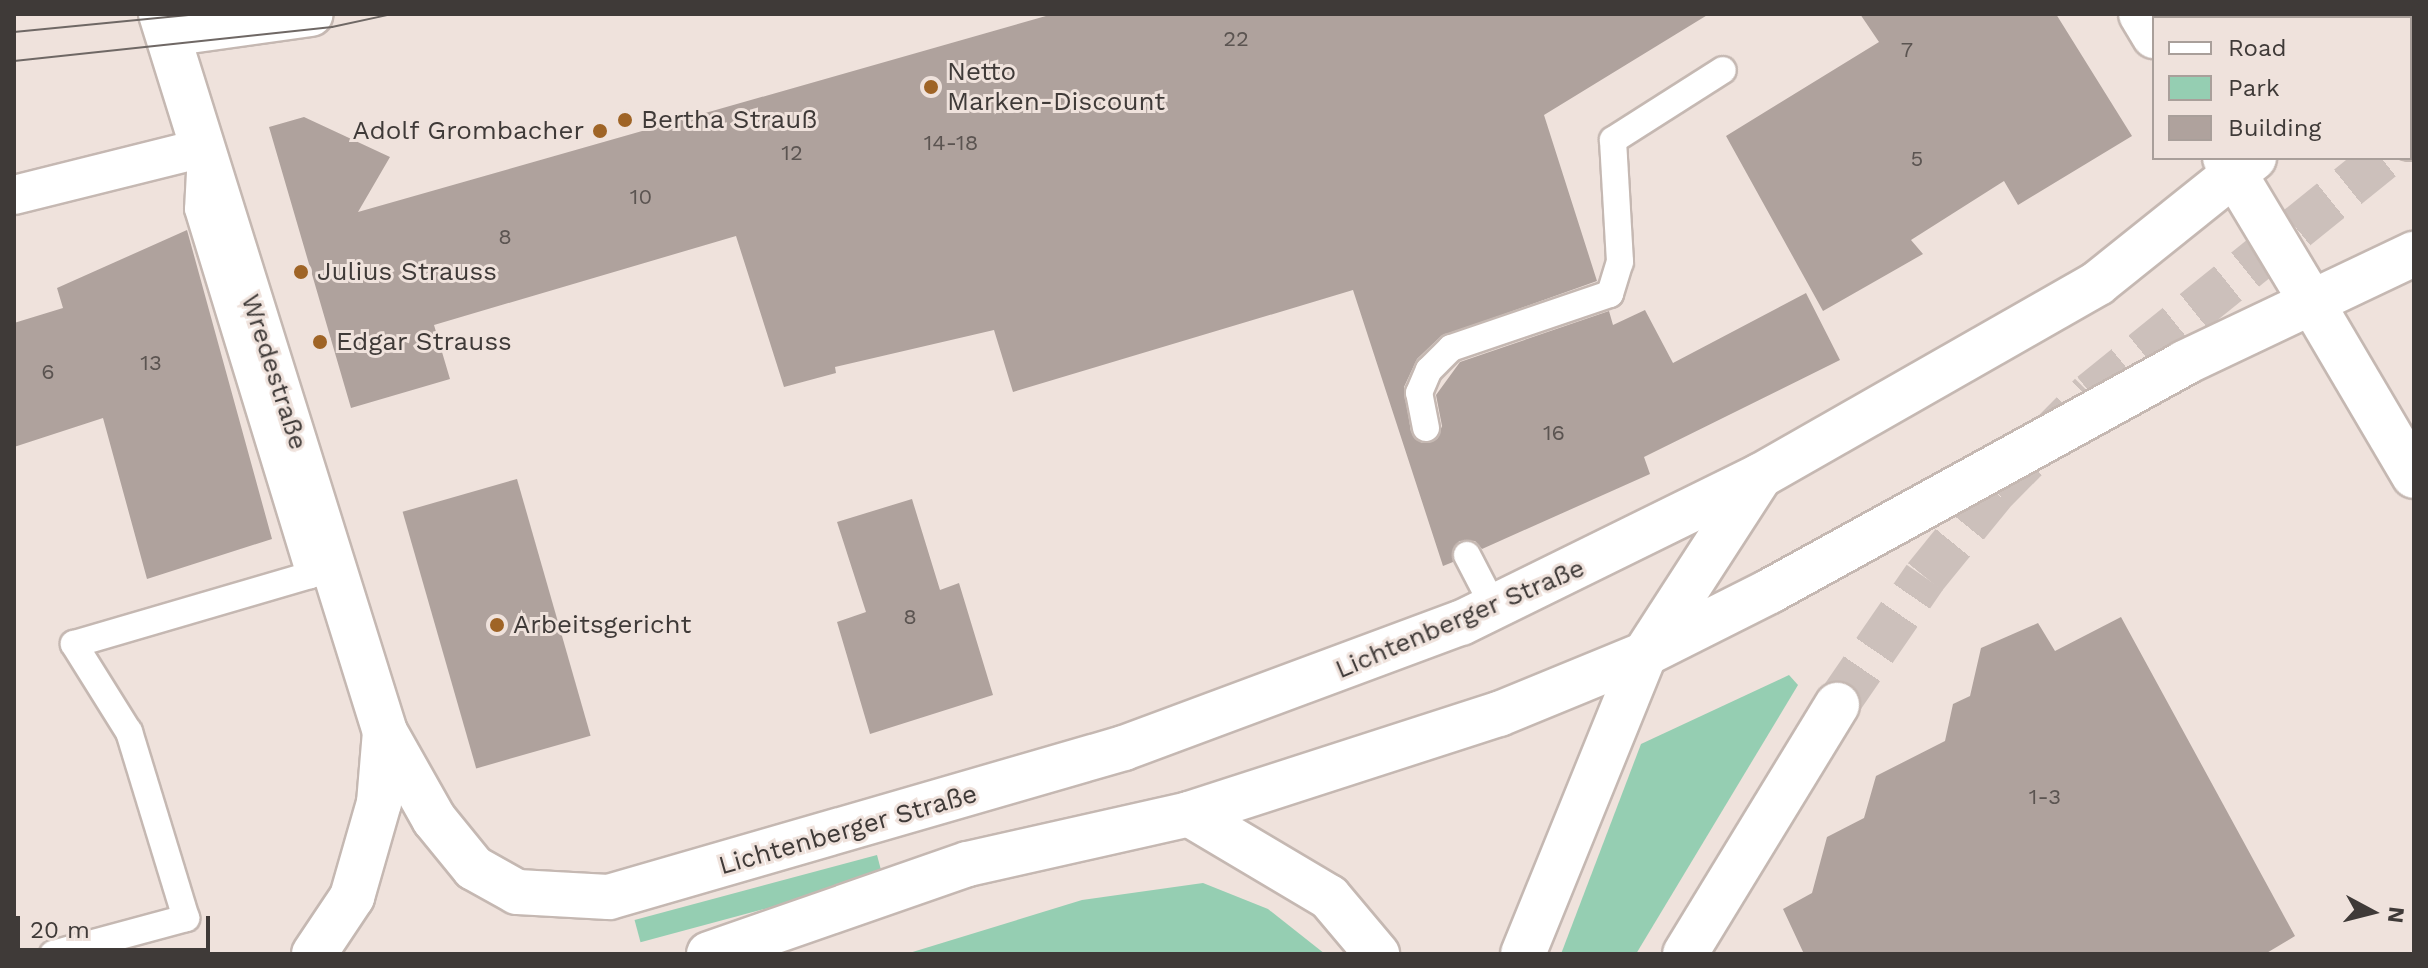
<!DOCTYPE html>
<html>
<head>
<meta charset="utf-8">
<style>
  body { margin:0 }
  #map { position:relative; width:2428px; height:968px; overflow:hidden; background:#efe2dc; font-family:"Work Sans",sans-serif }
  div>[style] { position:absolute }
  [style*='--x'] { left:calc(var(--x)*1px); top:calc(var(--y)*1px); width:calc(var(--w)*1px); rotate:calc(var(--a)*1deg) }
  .green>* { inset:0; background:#95ceb2; transform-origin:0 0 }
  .building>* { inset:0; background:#afa29d; transform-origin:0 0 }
  .secondary-tunnel>* { height:44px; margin-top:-22px; transform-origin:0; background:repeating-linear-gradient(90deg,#ccc0bb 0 44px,transparent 0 66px) }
  .roads { filter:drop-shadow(2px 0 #c5b8b2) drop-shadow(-2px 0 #c5b8b2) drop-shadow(0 2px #c5b8b2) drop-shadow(0 -2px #c5b8b2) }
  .service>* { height:26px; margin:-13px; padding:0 13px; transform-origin:13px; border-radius:13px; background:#fff }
  .pedestrian>* { height:38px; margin:-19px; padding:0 19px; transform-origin:19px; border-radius:19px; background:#fff }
  .minor>* { height:44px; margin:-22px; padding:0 22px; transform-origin:22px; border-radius:22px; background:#fff }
  .tertiary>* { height:44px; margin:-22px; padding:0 22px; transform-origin:22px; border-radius:22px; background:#fff }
  .secondary>* { height:44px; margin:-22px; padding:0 22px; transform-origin:22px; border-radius:22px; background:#fff }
  .tram>* { height:2px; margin:-1px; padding:0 1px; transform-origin:1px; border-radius:1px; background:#6f6865 }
  .dots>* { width:22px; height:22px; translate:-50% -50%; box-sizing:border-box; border:4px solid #efe2dc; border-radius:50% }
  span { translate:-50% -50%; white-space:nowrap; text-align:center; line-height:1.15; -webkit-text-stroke:6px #efe2dc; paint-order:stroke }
  .number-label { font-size:22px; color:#5b5451 }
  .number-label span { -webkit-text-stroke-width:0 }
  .poi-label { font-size:26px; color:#3f3a38 }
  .left { translate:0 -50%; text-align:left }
  .right { translate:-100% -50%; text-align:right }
  .street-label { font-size:26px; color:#3f3a38 }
  .frame { position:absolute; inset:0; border:16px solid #3f3a38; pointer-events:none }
  .legend { position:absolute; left:2152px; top:16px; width:260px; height:144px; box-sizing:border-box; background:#efe2dc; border:2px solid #a99f9a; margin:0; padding:10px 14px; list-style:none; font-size:24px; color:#3f3a38 }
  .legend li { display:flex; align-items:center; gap:16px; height:40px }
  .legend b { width:40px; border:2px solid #a99f9a }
  .north { position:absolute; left:2332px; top:872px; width:80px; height:80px; -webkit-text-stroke:6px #efe2dc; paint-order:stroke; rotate:97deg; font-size:22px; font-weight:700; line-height:32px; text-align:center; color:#3f3a38 }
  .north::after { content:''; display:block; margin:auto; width:28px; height:36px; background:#3f3a38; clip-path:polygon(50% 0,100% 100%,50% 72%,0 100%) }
  .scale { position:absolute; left:16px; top:916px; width:194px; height:36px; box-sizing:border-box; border:4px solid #3f3a38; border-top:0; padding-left:10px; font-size:24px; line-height:28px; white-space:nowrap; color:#3f3a38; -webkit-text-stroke:6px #efe2dc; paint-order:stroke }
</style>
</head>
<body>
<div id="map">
  <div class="green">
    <i style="clip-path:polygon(1789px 675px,1798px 685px,1636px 954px,1561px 954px,1641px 744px)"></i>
    <i style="left:877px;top:855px;width:23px;height:251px;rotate:75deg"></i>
    <i style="clip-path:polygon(1203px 883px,1268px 909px,1325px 954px,906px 954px,1082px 900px)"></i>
  </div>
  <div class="building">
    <i style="clip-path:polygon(1053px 14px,1709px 14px,1544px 115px,1597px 281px,1440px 337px,1417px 359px,1404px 387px,1411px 432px,1422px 443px,1437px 439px,1442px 426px,1436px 395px,1460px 362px,1609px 311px,1613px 325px,1645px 310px,1673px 363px,1806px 293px,1840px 360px,1644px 457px,1650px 474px,1482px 549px,1475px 541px,1459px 541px,1453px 562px,1443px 566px,1353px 290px,1013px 392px,994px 330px,835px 367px,836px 373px,784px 387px,736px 236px,434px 325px,450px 379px,351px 408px,269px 127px,304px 117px,390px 157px,358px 212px)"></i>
    <i style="clip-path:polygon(1860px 14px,2056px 14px,2132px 136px,2018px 205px,2004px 181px,1911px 240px,1923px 254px,1823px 311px,1726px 136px,1879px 42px)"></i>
    <i style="clip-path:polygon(187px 230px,272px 539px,147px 579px,103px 418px,14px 447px,14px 323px,63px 308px,57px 288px)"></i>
    <i style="left:517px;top:479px;width:267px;height:119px;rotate:74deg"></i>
    <i style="clip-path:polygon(912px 499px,940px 590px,959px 583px,993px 695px,870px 734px,837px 622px,866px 612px,837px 522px)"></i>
    <i style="clip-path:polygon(2121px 617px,2295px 936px,2265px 954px,1804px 954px,1783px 909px,1812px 893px,1827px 837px,1864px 818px,1876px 776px,1945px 741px,1953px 704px,1970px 696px,1981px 648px,2038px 623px,2055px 651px)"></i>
  </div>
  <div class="secondary-tunnel">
    <i style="--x:1837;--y:705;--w:155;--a:-55.5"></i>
    <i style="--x:1925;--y:577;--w:111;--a:-50.9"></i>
    <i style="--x:1995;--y:491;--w:136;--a:-45.3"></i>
    <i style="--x:2091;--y:394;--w:376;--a:-38.9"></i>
  </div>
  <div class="roads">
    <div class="service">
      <i style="--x:200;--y:172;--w:37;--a:93"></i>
      <i style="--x:198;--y:209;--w:383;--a:73"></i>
      <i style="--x:1426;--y:428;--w:36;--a:-101"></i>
      <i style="--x:1419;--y:393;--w:25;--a:-67"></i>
      <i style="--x:1429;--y:370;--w:31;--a:-45"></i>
      <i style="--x:1451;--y:348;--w:168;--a:-18.8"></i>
      <i style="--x:1610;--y:294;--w:34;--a:-73"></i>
      <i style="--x:1620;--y:262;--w:122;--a:-93.3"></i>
      <i style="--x:1613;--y:140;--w:130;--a:-32.5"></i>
      <i style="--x:1467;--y:555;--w:59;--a:62.6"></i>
      <i style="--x:53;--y:954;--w:138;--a:-15.1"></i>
      <i style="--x:186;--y:918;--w:195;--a:-107"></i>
      <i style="--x:129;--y:732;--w:104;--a:-122"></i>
      <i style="--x:74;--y:644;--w:275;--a:-16.3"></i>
    </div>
    <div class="pedestrian">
      <i style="--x:14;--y:195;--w:194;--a:-14"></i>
    </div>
    <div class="minor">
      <i style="--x:161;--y:14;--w:752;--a:72.67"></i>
      <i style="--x:385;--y:732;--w:100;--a:60.6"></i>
      <i style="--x:434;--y:819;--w:63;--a:50.8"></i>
      <i style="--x:474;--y:868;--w:49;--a:29.2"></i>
      <i style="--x:517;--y:892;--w:92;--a:3.1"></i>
      <i style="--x:609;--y:897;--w:536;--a:-16.14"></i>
      <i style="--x:1124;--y:748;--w:359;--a:-20.4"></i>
      <i style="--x:1461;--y:623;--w:333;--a:-26.2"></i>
      <i style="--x:168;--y:34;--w:144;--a:-8"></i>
      <i style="--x:2311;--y:301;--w:203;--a:59.5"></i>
      <i style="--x:314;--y:954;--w:69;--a:-56.3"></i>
      <i style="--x:352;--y:897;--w:98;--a:-74"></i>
      <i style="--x:379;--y:803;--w:71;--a:-85.2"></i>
    </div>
    <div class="tertiary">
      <i style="--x:2141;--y:14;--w:26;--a:59"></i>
      <i style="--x:2410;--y:30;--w:5;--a:-37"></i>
      <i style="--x:2225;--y:158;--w:167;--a:59"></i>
      <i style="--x:1189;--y:814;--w:163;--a:30.7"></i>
      <i style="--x:1329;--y:897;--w:75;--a:49.9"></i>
      <i style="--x:1523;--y:954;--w:324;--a:-67.9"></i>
      <i style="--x:1645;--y:654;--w:212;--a:-57.1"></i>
      <i style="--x:1760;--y:476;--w:389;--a:-29.7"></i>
      <i style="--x:2098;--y:283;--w:200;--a:-38.7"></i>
    </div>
    <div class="secondary">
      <i style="--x:2410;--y:138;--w:5;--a:-37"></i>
      <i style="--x:709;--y:954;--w:274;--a:-19.2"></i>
      <i style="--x:968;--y:864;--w:227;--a:-12.7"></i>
      <i style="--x:1189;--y:814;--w:326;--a:-17.9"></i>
      <i style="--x:1499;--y:714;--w:158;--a:-22.3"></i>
      <i style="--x:1645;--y:654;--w:140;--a:-26.7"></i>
      <i style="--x:1770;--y:591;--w:473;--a:-28.8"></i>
      <i style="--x:2184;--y:363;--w:255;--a:-25.4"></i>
      <i style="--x:1685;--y:954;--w:292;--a:-58.6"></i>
    </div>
  </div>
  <div class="tram">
    <i style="--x:14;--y:32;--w:183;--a:-5.6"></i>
    <i style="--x:14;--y:61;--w:320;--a:-6.1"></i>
    <i style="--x:332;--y:27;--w:61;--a:-12.2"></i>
  </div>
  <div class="dots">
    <i style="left:931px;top:87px;background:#9f6426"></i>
    <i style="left:625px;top:120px;background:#9f6426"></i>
    <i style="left:600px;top:131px;background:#9f6426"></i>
    <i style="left:301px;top:272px;background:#9f6426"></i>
    <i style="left:320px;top:342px;background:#9f6426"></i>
    <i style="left:497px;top:625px;background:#9f6426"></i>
  </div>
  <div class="number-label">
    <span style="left:1236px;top:39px">22</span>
    <span style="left:1907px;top:50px">7</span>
    <span style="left:951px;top:143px">14-18</span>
    <span style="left:792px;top:153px">12</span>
    <span style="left:1917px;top:159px">5</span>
    <span style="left:641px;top:197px">10</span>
    <span style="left:505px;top:237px">8</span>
    <span style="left:151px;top:363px">13</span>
    <span style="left:48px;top:372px">6</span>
    <span style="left:1554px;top:433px">16</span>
    <span style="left:910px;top:617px">8</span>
    <span style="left:2045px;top:797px">1-3</span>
  </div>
  <div class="poi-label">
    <span class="left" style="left:947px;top:87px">Netto<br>Marken-Discount</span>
    <span class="left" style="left:641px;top:120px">Bertha Strauß</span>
    <span class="right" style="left:584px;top:131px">Adolf Grombacher</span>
    <span class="left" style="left:317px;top:272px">Julius Strauss</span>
    <span class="left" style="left:336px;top:342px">Edgar Strauss</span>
    <span class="left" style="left:513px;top:625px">Arbeitsgericht</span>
  </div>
  <div class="street-label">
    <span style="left:274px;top:372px;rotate:72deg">Wredestraße</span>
    <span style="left:1460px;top:619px;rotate:-23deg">Lichtenberger Straße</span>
    <span style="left:848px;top:830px;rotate:-16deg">Lichtenberger Straße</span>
  </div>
  <div class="frame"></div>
  <ul class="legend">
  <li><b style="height:10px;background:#fff"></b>Road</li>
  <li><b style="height:22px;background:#95ceb2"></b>Park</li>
  <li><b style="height:22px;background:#afa29d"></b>Building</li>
  </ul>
  <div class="north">N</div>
  <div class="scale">20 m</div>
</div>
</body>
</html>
